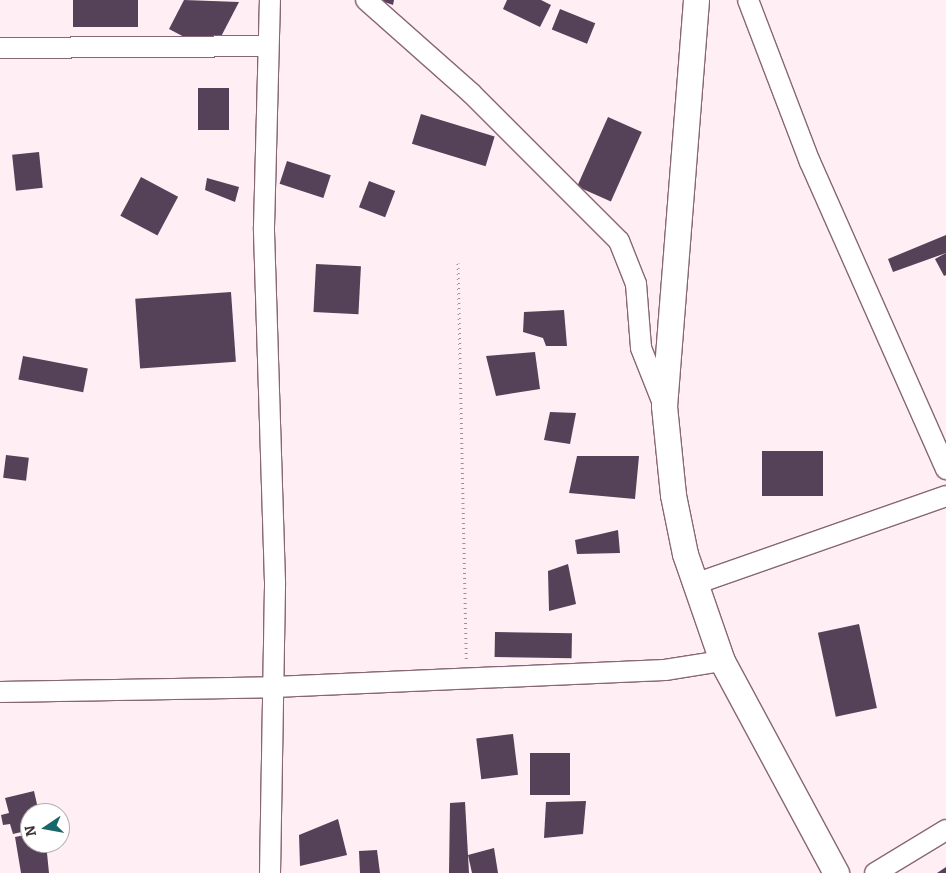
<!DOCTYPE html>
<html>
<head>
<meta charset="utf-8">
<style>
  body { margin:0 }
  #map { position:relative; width:946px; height:873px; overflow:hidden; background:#ffeff5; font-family:Bitter,serif }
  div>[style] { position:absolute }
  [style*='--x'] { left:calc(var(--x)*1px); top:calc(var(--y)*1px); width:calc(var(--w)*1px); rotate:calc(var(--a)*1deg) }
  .building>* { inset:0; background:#554158; transform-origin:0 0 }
  .path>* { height:3px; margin-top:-1.5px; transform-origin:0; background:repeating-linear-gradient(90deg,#9e8f94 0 1px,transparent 0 5px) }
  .roads { filter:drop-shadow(1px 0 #876774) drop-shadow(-1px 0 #876774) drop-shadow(0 1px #876774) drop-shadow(0 -1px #876774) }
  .minor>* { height:20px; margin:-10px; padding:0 10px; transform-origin:10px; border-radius:10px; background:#fff }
  .tertiary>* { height:25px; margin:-12.5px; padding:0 12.5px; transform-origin:12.5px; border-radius:12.5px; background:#fff }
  span { translate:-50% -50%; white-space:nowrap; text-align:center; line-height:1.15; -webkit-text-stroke:5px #fff; paint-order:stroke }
  .north { position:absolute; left:20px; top:803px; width:50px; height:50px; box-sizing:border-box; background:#fff; border:1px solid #b2adaf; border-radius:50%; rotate:258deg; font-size:14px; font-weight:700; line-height:20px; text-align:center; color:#3f3136 }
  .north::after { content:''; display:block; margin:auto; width:18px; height:22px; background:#19676a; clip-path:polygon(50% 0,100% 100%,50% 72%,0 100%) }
</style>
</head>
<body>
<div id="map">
  <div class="building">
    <i style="left:73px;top:0;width:65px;height:27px"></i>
    <i style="clip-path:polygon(184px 0,239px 2px,213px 52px,169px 29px)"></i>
    <i style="clip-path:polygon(379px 0,394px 0,393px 5px)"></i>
    <i style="clip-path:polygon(507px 0,541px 0,551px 5px,540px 27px,503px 9px)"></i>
    <i style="left:560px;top:9px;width:38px;height:22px;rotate:22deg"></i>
    <i style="left:198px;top:88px;width:31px;height:42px"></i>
    <i style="left:421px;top:114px;width:77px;height:31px;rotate:17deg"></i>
    <i style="left:608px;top:117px;width:37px;height:76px;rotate:24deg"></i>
    <i style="left:39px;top:152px;width:36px;height:27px;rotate:84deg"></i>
    <i style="left:287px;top:161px;width:46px;height:24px;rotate:18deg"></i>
    <i style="left:141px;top:177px;width:42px;height:44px;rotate:28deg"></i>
    <i style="clip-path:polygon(207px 178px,239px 187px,235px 202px,205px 190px)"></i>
    <i style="left:369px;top:181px;width:28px;height:28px;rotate:21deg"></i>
    <i style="clip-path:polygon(946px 235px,946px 253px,893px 272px,888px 259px)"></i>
    <i style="clip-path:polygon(946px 253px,946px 275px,944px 276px,935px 259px)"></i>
    <i style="left:316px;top:264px;width:45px;height:48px;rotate:3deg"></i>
    <i style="left:231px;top:292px;width:70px;height:96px;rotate:86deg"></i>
    <i style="clip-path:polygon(564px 310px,567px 346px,546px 346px,543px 338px,523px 332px,524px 312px)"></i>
    <i style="clip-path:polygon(535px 352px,540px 389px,496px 396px,486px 356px)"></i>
    <i style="left:23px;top:356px;width:66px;height:24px;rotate:11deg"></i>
    <i style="clip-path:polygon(550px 412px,576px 413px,570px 444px,544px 440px)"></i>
    <i style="left:762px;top:451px;width:61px;height:45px"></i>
    <i style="left:6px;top:455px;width:23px;height:23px;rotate:7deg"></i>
    <i style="clip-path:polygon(577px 456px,639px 456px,635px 499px,569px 493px)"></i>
    <i style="clip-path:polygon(618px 530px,620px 553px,577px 554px,575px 540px)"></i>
    <i style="clip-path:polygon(568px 564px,576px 604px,549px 611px,548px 571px)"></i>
    <i style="left:859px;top:624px;width:86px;height:42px;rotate:78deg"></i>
    <i style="left:495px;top:632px;width:77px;height:25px;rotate:1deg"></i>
    <i style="left:513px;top:734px;width:41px;height:37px;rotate:83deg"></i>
    <i style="left:530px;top:753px;width:40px;height:42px"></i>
    <i style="clip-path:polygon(34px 791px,39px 813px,30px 813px,30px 830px,13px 834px,10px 824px,3px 825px,1px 815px,9px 813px,5px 798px)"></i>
    <i style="clip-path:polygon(586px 801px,583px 834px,544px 838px,546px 802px)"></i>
    <i style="clip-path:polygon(465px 802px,469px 873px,449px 873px,450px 803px)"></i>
    <i style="clip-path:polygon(338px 819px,347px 855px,300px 866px,299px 835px)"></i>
    <i style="clip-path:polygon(30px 834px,30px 843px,46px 843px,49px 873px,21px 873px,15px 837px)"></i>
    <i style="clip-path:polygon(494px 848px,498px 873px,472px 873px,468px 855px)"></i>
    <i style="clip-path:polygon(377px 850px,380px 873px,360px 873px,359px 851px)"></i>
    <i style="clip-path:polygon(946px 867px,946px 873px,937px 873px)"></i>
  </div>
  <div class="path">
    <i style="--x:458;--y:263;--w:397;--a:88.8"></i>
  </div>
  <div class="roads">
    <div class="minor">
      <i style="--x:366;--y:0;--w:140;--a:41.5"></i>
      <i style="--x:471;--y:93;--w:209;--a:45"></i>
      <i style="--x:619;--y:241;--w:46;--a:68.4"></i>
      <i style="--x:636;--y:284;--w:64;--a:85.5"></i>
      <i style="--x:641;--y:348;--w:62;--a:68.4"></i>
      <i style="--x:748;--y:0;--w:173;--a:69.1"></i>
      <i style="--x:810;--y:162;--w:336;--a:66.1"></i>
      <i style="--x:0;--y:48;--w:267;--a:-0.4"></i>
      <i style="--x:695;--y:584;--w:266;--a:-19.3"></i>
      <i style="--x:0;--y:692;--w:274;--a:-1"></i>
      <i style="--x:274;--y:687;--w:391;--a:-2.5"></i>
      <i style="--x:665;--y:670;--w:58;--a:-9"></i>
      <i style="--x:270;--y:873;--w:291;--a:-89"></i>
      <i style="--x:275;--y:582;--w:355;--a:-91.8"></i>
      <i style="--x:264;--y:227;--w:227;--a:-88.5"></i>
      <i style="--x:875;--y:873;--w:83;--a:-31.2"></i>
    </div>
    <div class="tertiary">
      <i style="--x:696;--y:0;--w:407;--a:94.5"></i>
      <i style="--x:664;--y:406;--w:89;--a:84.2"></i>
      <i style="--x:673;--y:495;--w:60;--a:78.5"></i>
      <i style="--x:685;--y:554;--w:113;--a:70.9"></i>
      <i style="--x:722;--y:661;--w:241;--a:61.7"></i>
    </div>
  </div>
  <div class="north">N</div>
</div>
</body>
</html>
